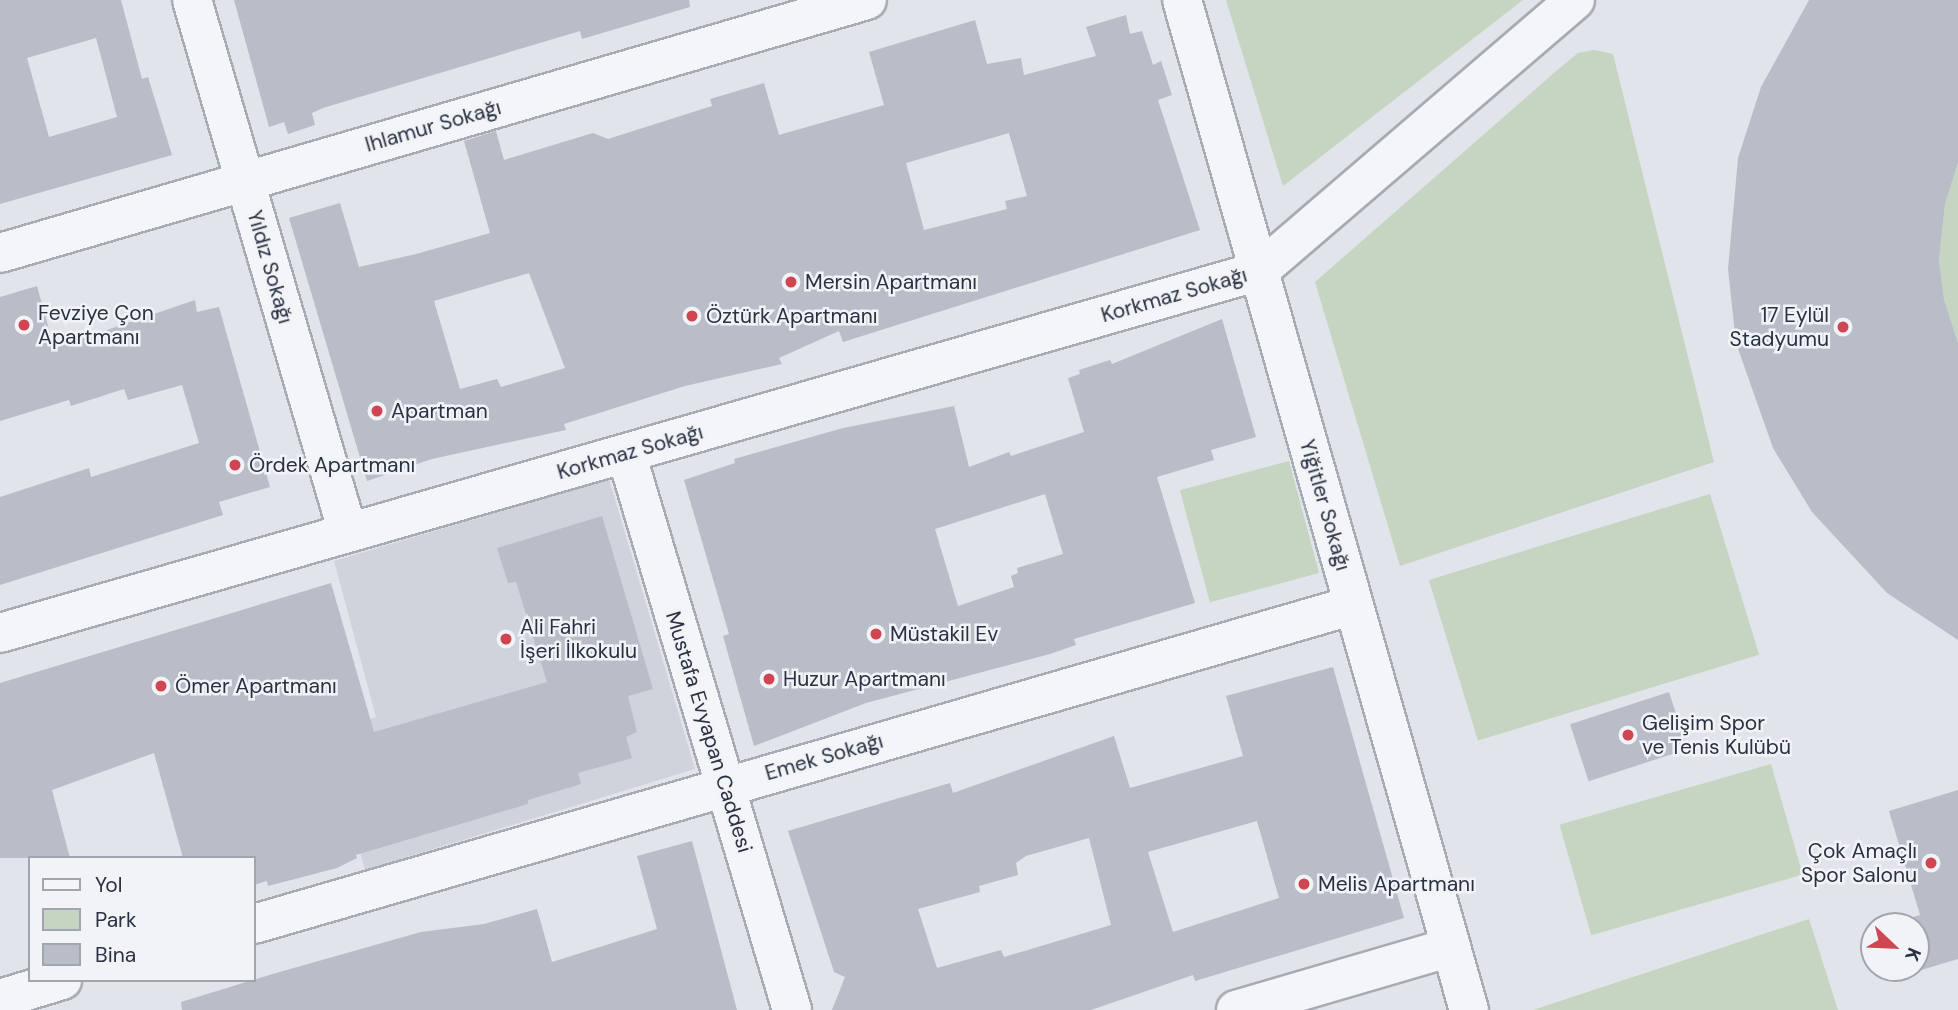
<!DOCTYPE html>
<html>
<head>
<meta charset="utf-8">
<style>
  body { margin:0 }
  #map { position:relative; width:1958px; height:1010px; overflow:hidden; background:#e1e4ea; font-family:"DM Sans",sans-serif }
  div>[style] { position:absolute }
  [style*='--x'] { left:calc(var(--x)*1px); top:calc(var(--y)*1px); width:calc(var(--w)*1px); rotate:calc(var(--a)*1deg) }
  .built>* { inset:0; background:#cfd3dc }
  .green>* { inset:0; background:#c6d4c2; transform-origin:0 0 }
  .building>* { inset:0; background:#b8bdc7; transform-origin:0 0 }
  .roads { filter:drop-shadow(2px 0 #a6abb4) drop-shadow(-2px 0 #a6abb4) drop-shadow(0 2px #a6abb4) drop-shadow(0 -2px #a6abb4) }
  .minor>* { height:38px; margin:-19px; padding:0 19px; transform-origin:19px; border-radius:19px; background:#f4f5f8 }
  .dots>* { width:19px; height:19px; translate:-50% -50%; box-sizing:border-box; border:4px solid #f1f3f7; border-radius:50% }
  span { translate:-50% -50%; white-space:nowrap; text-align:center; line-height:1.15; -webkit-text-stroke:5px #f1f3f7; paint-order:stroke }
  .street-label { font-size:21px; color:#293142 }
  .poi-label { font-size:21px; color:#293142 }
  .left { translate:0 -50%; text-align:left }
  .right { translate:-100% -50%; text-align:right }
  .legend { position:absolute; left:28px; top:856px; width:228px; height:126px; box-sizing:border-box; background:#f1f3f7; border:2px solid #a1a5af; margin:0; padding:9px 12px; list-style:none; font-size:21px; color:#293142 }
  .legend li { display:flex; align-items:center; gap:14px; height:35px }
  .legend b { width:35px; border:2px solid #a1a5af }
  .north { position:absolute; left:1860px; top:912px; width:70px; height:70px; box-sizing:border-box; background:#f1f3f7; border:2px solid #a1a5af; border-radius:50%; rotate:113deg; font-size:19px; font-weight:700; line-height:28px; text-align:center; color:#293142 }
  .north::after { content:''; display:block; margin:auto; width:24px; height:32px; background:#cf4652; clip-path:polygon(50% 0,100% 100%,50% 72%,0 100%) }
</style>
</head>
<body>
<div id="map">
  <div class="built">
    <i style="clip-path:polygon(609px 479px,695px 769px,365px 870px,329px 735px,376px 717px,334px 561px)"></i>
  </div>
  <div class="green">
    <i style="clip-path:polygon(1226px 0,1523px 0,1283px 186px)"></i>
    <i style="clip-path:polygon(1594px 50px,1613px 54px,1714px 462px,1400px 566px,1315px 282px,1555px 72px,1578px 53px)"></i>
    <i style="clip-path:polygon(1958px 163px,1958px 343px,1944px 299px,1939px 261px,1945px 204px)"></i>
    <i style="left:1289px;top:461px;width:116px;height:113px;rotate:75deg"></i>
    <i style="left:1710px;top:494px;width:168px;height:294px;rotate:73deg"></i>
    <i style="left:1771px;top:764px;width:115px;height:220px;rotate:74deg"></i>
    <i style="clip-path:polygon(1809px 919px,1838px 1010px,1533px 1010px)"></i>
  </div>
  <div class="building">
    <i style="clip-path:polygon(evenodd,0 0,121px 0,142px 79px,148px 77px,172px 155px,0 204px,0 0,96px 38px,117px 117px,49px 137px,27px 58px,96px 38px)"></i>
    <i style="clip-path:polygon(234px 0,689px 0,690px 7px,582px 39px,580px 31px,323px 108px,312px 113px,315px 125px,288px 134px,284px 122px,269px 127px)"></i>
    <i style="clip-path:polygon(1809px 0,1958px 0,1958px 163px,1945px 204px,1939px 261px,1944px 299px,1958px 343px,1958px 640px,1887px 593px,1812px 512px,1773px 448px,1736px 343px,1728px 269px,1738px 158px,1761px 87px)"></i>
    <i style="clip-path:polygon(evenodd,1126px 15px,1130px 34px,1142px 31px,1153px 65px,1161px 61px,1172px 95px,1158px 100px,1200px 230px,843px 342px,839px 331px,779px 358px,782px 364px,685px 386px,564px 424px,566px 430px,432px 459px,367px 481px,289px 218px,340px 203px,359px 267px,416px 254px,490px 233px,464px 141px,496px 131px,504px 160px,593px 133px,608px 139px,712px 106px,710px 99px,764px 83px,779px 135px,884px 105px,869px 52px,975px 20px,987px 64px,1021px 58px,1024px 75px,1096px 56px,1086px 27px,1126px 15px,1009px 133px,1027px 196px,1005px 201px,1007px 209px,924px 230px,906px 163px,1009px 133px,1126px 15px,529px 273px,565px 368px,501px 387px,497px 379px,460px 389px,434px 301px,529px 273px)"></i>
    <i style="clip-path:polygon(37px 286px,54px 348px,195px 300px,197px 312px,219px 307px,270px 487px,219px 502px,223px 515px,0 585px,0 497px,89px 468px,91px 477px,199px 443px,182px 385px,128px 400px,124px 389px,71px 406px,69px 400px,0 421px,0 297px)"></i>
    <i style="clip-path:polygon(evenodd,1222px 319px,1256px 437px,1211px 450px,1214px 460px,1157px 477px,1195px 603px,1074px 639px,1076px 645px,1050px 654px,866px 703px,754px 746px,723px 636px,729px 634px,684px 480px,735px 463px,734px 459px,843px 428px,954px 406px,969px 467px,1009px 452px,1011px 456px,1084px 432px,1068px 378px,1080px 374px,1079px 370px,1110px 360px,1112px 364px,1222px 319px,1045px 494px,1063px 554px,1017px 568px,1018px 573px,1011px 576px,1014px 587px,958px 606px,935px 529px,1045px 494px)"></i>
    <i style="clip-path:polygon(602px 516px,653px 689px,628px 696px,637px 732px,626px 737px,632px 758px,578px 773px,581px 784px,528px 800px,528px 804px,356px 855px,357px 858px,337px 868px,268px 886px,267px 881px,254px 885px,254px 858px,183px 858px,154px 753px,52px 790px,70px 858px,0 858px,0 683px,331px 583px,374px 732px,547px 682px,516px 582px,508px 583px,497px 548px)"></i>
    <i style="clip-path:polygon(evenodd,1333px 667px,1404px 918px,1195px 981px,1193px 975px,1091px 1010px,832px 1010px,845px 977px,834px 972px,788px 831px,950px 783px,953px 793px,1114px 736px,1130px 788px,1243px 756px,1226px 696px,1333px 667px,1257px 821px,1279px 898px,1173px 932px,1148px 852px,1257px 821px,1333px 667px,1089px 838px,1111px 925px,1004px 957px,1001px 950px,937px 968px,918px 909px,980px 892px,979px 886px,1018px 875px,1016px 863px,1026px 856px,1089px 838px)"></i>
    <i style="left:1669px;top:692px;width:60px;height:104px;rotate:72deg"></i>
    <i style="clip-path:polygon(1958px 790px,1958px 959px,1908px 974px,1906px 968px,1916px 968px,1916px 926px,1893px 923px,1920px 915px,1889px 811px)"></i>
    <i style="clip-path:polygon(692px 841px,737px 1010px,182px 1010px,181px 1002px,276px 973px,421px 932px,484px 924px,537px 909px,552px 962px,657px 929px,637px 856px)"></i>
  </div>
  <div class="roads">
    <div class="minor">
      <i style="--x:192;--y:0;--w:555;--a:73.69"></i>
      <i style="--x:1182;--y:0;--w:1050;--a:74.14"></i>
      <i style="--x:0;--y:253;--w:903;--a:-16.27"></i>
      <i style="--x:626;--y:453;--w:581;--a:73.4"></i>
      <i style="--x:0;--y:633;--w:1310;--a:-16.04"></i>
      <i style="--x:1259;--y:271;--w:416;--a:-40.6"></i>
      <i style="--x:254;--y:924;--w:1145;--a:-16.17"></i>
      <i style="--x:0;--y:999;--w:65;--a:-17"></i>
      <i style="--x:1236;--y:1010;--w:224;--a:-16.3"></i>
    </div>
  </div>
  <div class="dots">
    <i style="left:791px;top:282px;background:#cf4652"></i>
    <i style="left:692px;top:316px;background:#cf4652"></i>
    <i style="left:24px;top:325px;background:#cf4652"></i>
    <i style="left:1843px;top:327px;background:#cf4652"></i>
    <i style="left:377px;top:411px;background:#cf4652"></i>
    <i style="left:235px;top:465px;background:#cf4652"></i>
    <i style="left:876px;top:634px;background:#cf4652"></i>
    <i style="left:506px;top:639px;background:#cf4652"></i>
    <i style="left:769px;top:679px;background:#cf4652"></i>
    <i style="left:161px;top:686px;background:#cf4652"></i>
    <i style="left:1628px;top:735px;background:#cf4652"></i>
    <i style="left:1931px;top:863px;background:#cf4652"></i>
    <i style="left:1304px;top:884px;background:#cf4652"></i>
  </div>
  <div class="street-label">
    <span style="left:433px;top:126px;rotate:-16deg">Ihlamur Sokağı</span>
    <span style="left:270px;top:267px;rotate:74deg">Yıldız Sokağı</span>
    <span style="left:1174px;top:295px;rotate:-16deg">Korkmaz Sokağı</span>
    <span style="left:630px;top:452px;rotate:-16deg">Korkmaz Sokağı</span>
    <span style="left:1325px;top:505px;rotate:74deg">Yiğitler Sokağı</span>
    <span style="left:709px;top:732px;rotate:73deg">Mustafa Evyapan Caddesi</span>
    <span style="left:824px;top:757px;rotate:-16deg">Emek Sokağı</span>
  </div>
  <div class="poi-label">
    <span class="left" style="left:805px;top:282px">Mersin Apartmanı</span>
    <span class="left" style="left:38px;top:325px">Fevziye Çon<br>Apartmanı</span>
    <span class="right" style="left:1829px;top:327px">17 Eylül<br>Stadyumu</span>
    <span class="left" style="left:706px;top:316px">Öztürk Apartmanı</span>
    <span class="left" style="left:391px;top:411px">Apartman</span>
    <span class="left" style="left:249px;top:465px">Ördek Apartmanı</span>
    <span class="left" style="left:520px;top:639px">Ali Fahri<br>İşeri İlkokulu</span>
    <span class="left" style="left:890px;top:634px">Müstakil Ev</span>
    <span class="left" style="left:783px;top:679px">Huzur Apartmanı</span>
    <span class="left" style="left:175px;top:686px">Ömer Apartmanı</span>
    <span class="left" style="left:1642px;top:735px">Gelişim Spor<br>ve Tenis Kulübü</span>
    <span class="right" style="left:1917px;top:863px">Çok Amaçlı<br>Spor Salonu</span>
    <span class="left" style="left:1318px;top:884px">Melis Apartmanı</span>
  </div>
  <ul class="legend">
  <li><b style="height:9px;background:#f4f5f8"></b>Yol</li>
  <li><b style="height:19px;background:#c6d4c2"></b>Park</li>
  <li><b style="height:19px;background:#b8bdc7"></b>Bina</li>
  </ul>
  <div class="north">K</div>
</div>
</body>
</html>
